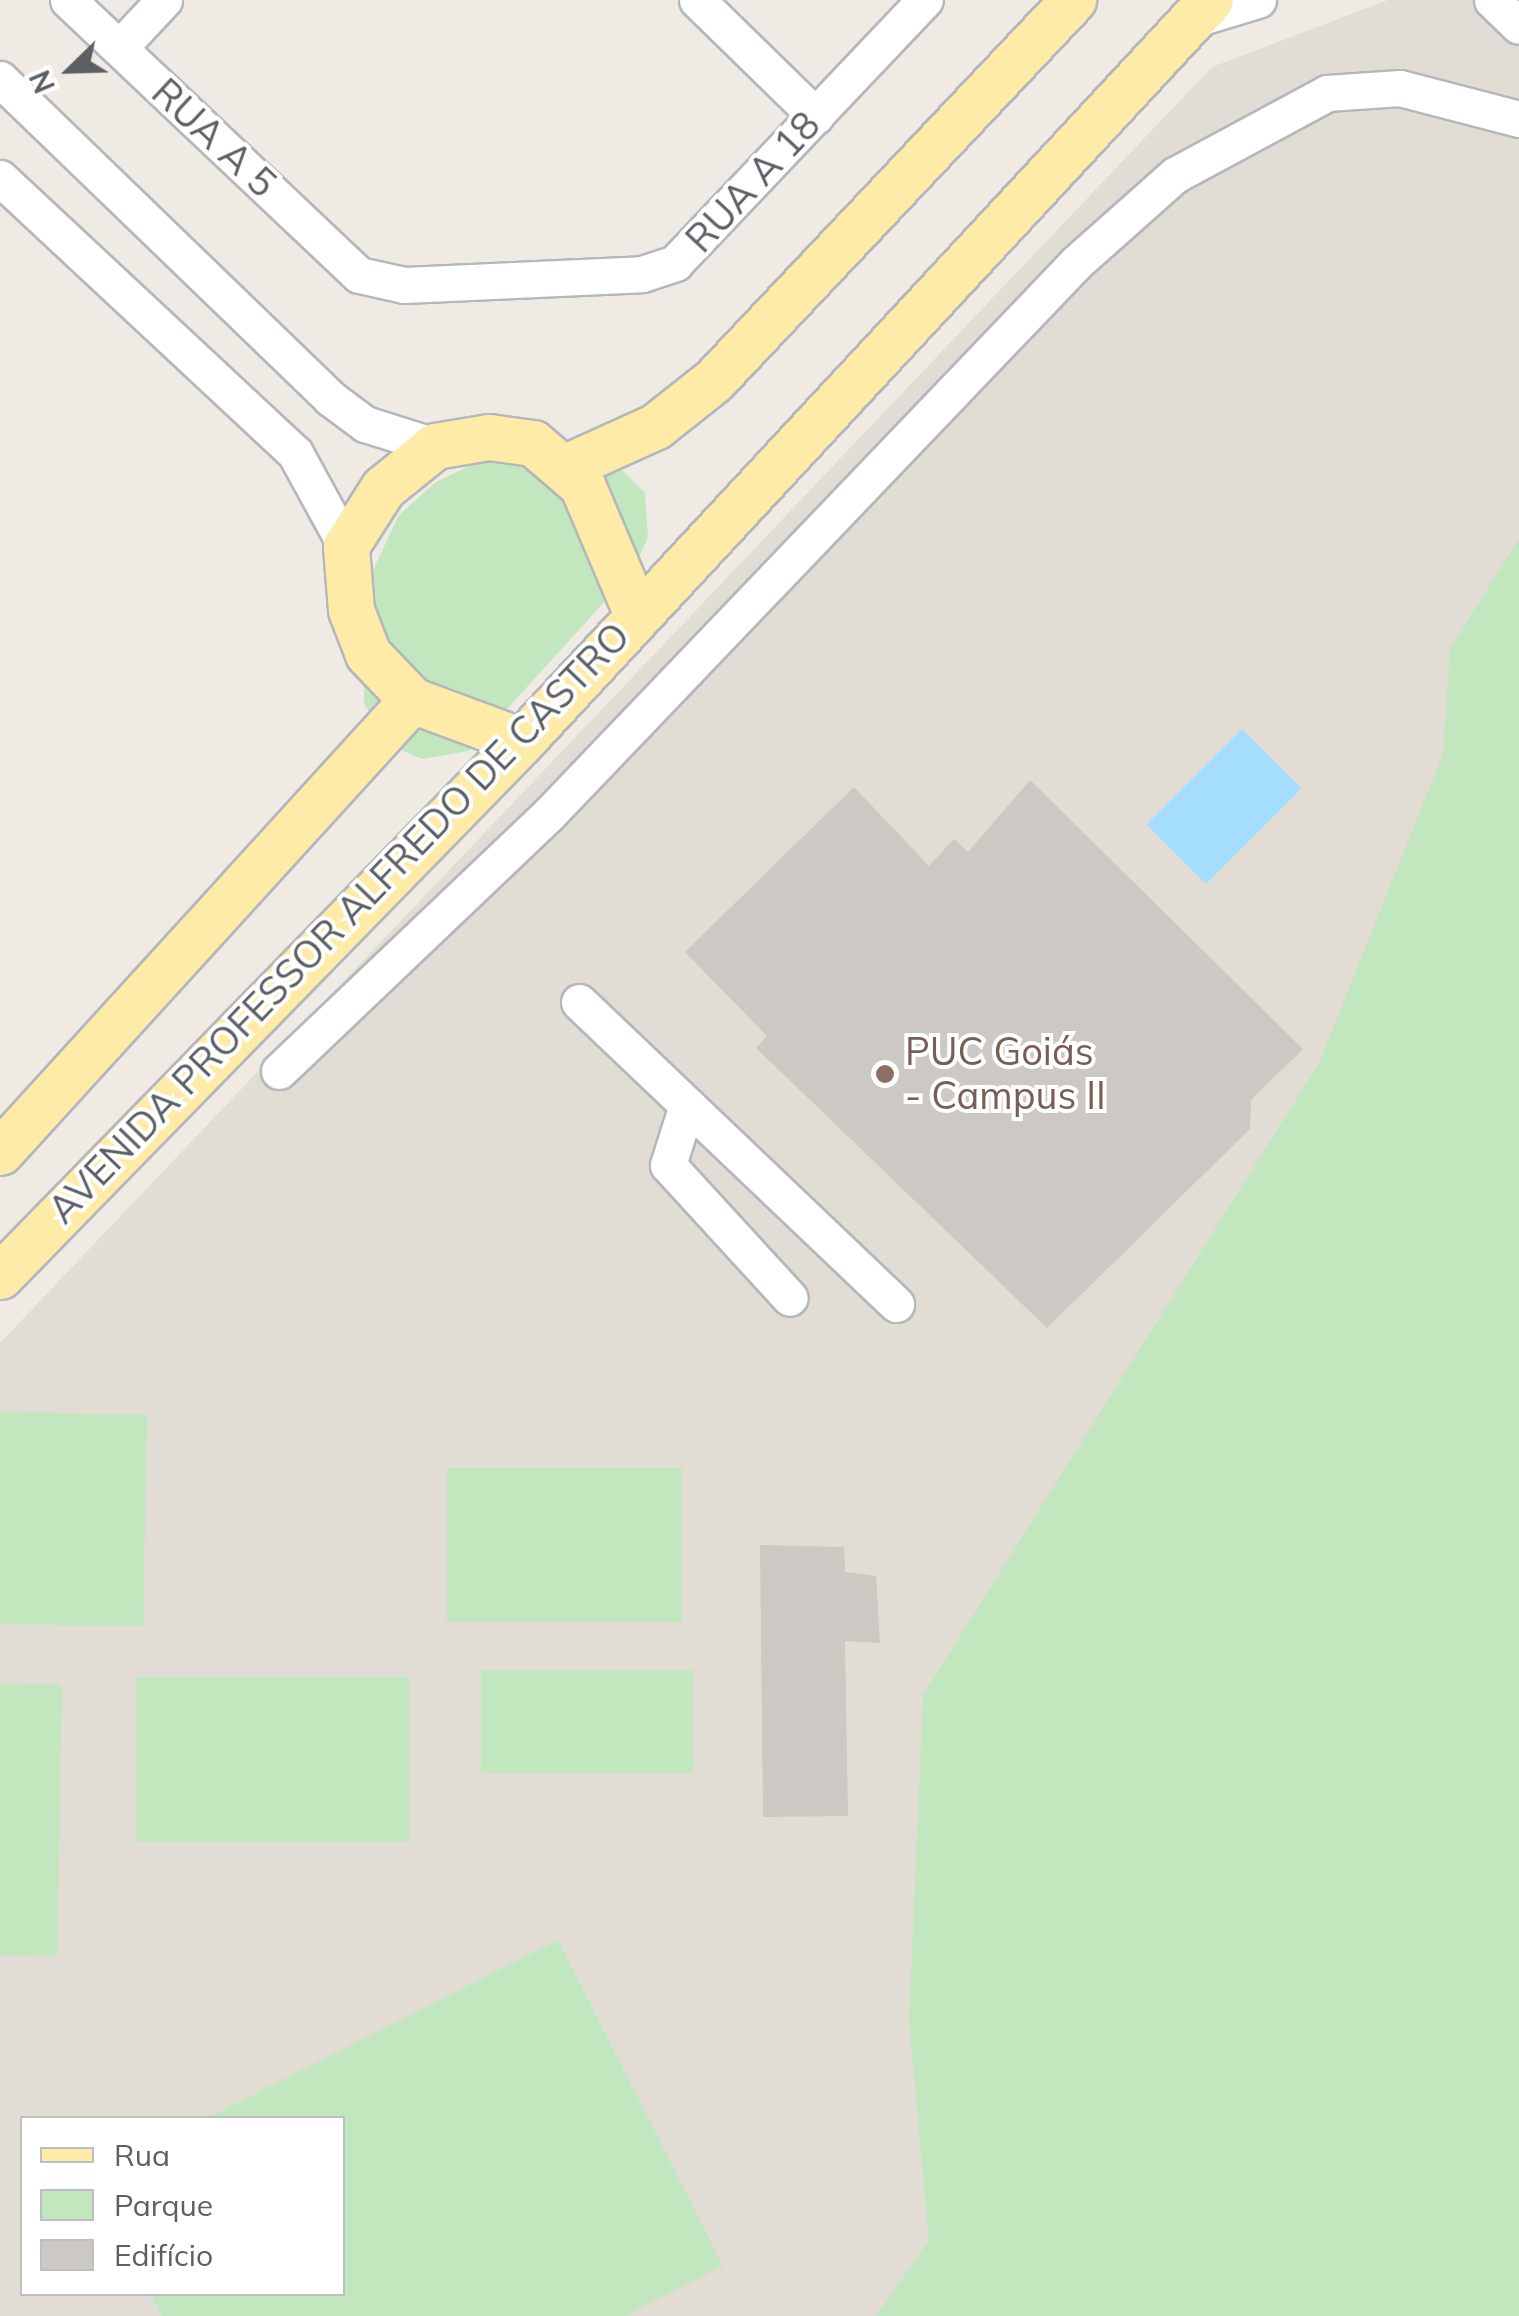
<!DOCTYPE html>
<html>
<head>
<meta charset="utf-8">
<style>
  body { margin:0 }
  #map { position:relative; width:1519px; height:2316px; overflow:hidden; background:#efebe4; font-family:Mulish,sans-serif }
  div>[style] { position:absolute }
  [style*='--x'] { left:calc(var(--x)*1px); top:calc(var(--y)*1px); width:calc(var(--w)*1px); rotate:calc(var(--a)*1deg) }
  .education>* { inset:0; background:#e1ddd4 }
  .green>* { inset:0; background:#c2e7bf; transform-origin:0 0 }
  .water>* { inset:0; background:#a3ddff; transform-origin:0 0 }
  .building>* { inset:0; background:#ccc8c3 }
  .roads { filter:drop-shadow(2px 0 #b4b7bb) drop-shadow(-2px 0 #b4b7bb) drop-shadow(0 2px #b4b7bb) drop-shadow(0 -2px #b4b7bb) }
  .minor>* { height:35px; margin:-17.5px; padding:0 17.5px; transform-origin:17.5px; border-radius:17.5px; background:#fff }
  .major>* { height:45px; margin:-22.5px; padding:0 22.5px; transform-origin:22.5px; border-radius:22.5px; background:#ffeba8 }
  .dots>* { width:28px; height:28px; translate:-50% -50%; box-sizing:border-box; border:5px solid #fff; border-radius:50% }
  span { translate:-50% -50%; white-space:nowrap; text-align:center; line-height:1.15; -webkit-text-stroke:8px #fff; paint-order:stroke }
  .street-label { font-size:38px; color:#5c6065 }
  .education-label { font-size:38px; color:#785e54 }
  .left { translate:0 -50%; text-align:left }
  .legend { position:absolute; left:20px; top:2116px; width:325px; height:180px; box-sizing:border-box; background:#fff; border:2px solid #bebfc1; margin:0; padding:12px 18px; list-style:none; font-size:30px; color:#5c6065 }
  .legend li { display:flex; align-items:center; gap:20px; height:50px }
  .legend b { width:50px; border:2px solid #bebfc1 }
  .north { position:absolute; left:20px; top:20px; width:100px; height:100px; -webkit-text-stroke:8px #fff; paint-order:stroke; rotate:247deg; font-size:28px; font-weight:700; line-height:40px; text-align:center; color:#5c6065 }
  .north::after { content:''; display:block; margin:auto; width:35px; height:45px; background:#5c6065; clip-path:polygon(50% 0,100% 100%,50% 72%,0 100%) }
</style>
</head>
<body>
<div id="map">
  <div class="education">
    <i style="clip-path:polygon(evenodd,1388px 0,1519px 0,1519px 2316px,0 2316px,0 1343px,1212px 67px,1388px 0,22px 2118px,342px 2118px,342px 2294px,22px 2294px,22px 2118px)"></i>
  </div>
  <div class="green">
    <i style="clip-path:polygon(488px 457px,611px 459px,645px 493px,648px 537px,634px 569px,469px 751px,422px 759px,392px 746px,364px 704px,365px 587px,399px 515px,436px 482px)"></i>
    <i style="clip-path:polygon(1519px 539px,1519px 2316px,876px 2316px,929px 2240px,909px 2020px,923px 1695px,1319px 1063px,1443px 754px,1450px 649px)"></i>
    <i style="left:0;top:1412px;width:147px;height:212px;rotate:1deg"></i>
    <i style="left:682px;top:1468px;width:154px;height:235px;rotate:90deg"></i>
    <i style="left:693px;top:1670px;width:103px;height:212px;rotate:90deg"></i>
    <i style="left:409px;top:1677px;width:165px;height:273px;rotate:90deg"></i>
    <i style="left:0;top:1684px;width:62px;height:271px;rotate:1deg"></i>
    <i style="clip-path:polygon(558px 1940px,723px 2266px,624px 2316px,162px 2316px,151px 2294px,342px 2294px,342px 2118px,207px 2118px)"></i>
  </div>
  <div class="water">
    <i style="left:1242px;top:729px;width:84px;height:135px;rotate:45deg"></i>
  </div>
  <div class="building">
    <i style="clip-path:polygon(1030px 780px,1303px 1049px,1251px 1100px,1250px 1129px,1047px 1328px,756px 1048px,767px 1036px,685px 952px,854px 787px,929px 866px,954px 839px,968px 852px)"></i>
    <i style="clip-path:polygon(760px 1545px,844px 1547px,845px 1572px,876px 1576px,880px 1643px,845px 1641px,848px 1816px,763px 1817px)"></i>
  </div>
  <div class="roads">
    <div class="minor">
      <i style="--x:68;--y:0;--w:400;--a:43.4"></i>
      <i style="--x:359;--y:275;--w:46;--a:12.5"></i>
      <i style="--x:404;--y:285;--w:238;--a:-2.6"></i>
      <i style="--x:642;--y:274;--w:35;--a:-18"></i>
      <i style="--x:675;--y:263;--w:363;--a:-46.5"></i>
      <i style="--x:697;--y:0;--w:166;--a:44.3"></i>
      <i style="--x:1492;--y:0;--w:37;--a:44"></i>
      <i style="--x:1192;--y:20;--w:69;--a:-16.9"></i>
      <i style="--x:119;--y:48;--w:66;--a:-46.8"></i>
      <i style="--x:0;--y:79;--w:459;--a:44"></i>
      <i style="--x:330;--y:398;--w:44;--a:36.6"></i>
      <i style="--x:365;--y:424;--w:73;--a:17.4"></i>
      <i style="--x:0;--y:178;--w:403;--a:43"></i>
      <i style="--x:295;--y:453;--w:106;--a:61.3"></i>
      <i style="--x:579;--y:1002;--w:438;--a:43.6"></i>
      <i style="--x:279;--y:1071;--w:371;--a:-43.6"></i>
      <i style="--x:548;--y:815;--w:765;--a:-46.27"></i>
      <i style="--x:1077;--y:262;--w:131;--a:-41.6"></i>
      <i style="--x:1175;--y:175;--w:173;--a:-28.3"></i>
      <i style="--x:1327;--y:93;--w:73;--a:-3.9"></i>
      <i style="--x:1400;--y:88;--w:123;--a:14.6"></i>
      <i style="--x:687;--y:1105;--w:63;--a:107.6"></i>
      <i style="--x:668;--y:1165;--w:180;--a:47.5"></i>
    </div>
    <div class="major">
      <i style="--x:568;--y:466;--w:97;--a:-24.4"></i>
      <i style="--x:656;--y:426;--w:74;--a:-38.4"></i>
      <i style="--x:714;--y:380;--w:523;--a:-46.63"></i>
      <i style="--x:522;--y:741;--w:117;--a:-159.6"></i>
      <i style="--x:412;--y:700;--w:64;--a:-133.7"></i>
      <i style="--x:368;--y:654;--w:47;--a:-111.1"></i>
      <i style="--x:351;--y:610;--w:64;--a:-94.5"></i>
      <i style="--x:346;--y:546;--w:69;--a:-57.5"></i>
      <i style="--x:383;--y:488;--w:67;--a:-38.9"></i>
      <i style="--x:435;--y:446;--w:55;--a:-9.5"></i>
      <i style="--x:489;--y:437;--w:44;--a:7.8"></i>
      <i style="--x:533;--y:443;--w:65;--a:40.6"></i>
      <i style="--x:582;--y:485;--w:138;--a:67"></i>
      <i style="--x:0;--y:1152;--w:612;--a:-47.65"></i>
      <i style="--x:0;--y:1276;--w:747;--a:-45.7"></i>
      <i style="--x:522;--y:741;--w:1011;--a:-47.12"></i>
    </div>
  </div>
  <div class="dots">
    <i style="left:885px;top:1074px;background:#8d6e63"></i>
  </div>
  <div class="street-label">
    <span style="left:214px;top:138px;rotate:43deg">RUA A 5</span>
    <span style="left:753px;top:182px;rotate:-47deg">RUA A 18</span>
    <span style="left:339px;top:923px;rotate:-46deg">AVENIDA PROFESSOR ALFREDO DE CASTRO</span>
  </div>
  <div class="education-label">
    <span class="left" style="left:905px;top:1074px">PUC Goiás<br>- Campus II</span>
  </div>
  <ul class="legend">
  <li><b style="height:12px;background:#ffeba8"></b>Rua</li>
  <li><b style="height:28px;background:#c2e7bf"></b>Parque</li>
  <li><b style="height:28px;background:#ccc8c3"></b>Edifício</li>
  </ul>
  <div class="north">N</div>
</div>
</body>
</html>
